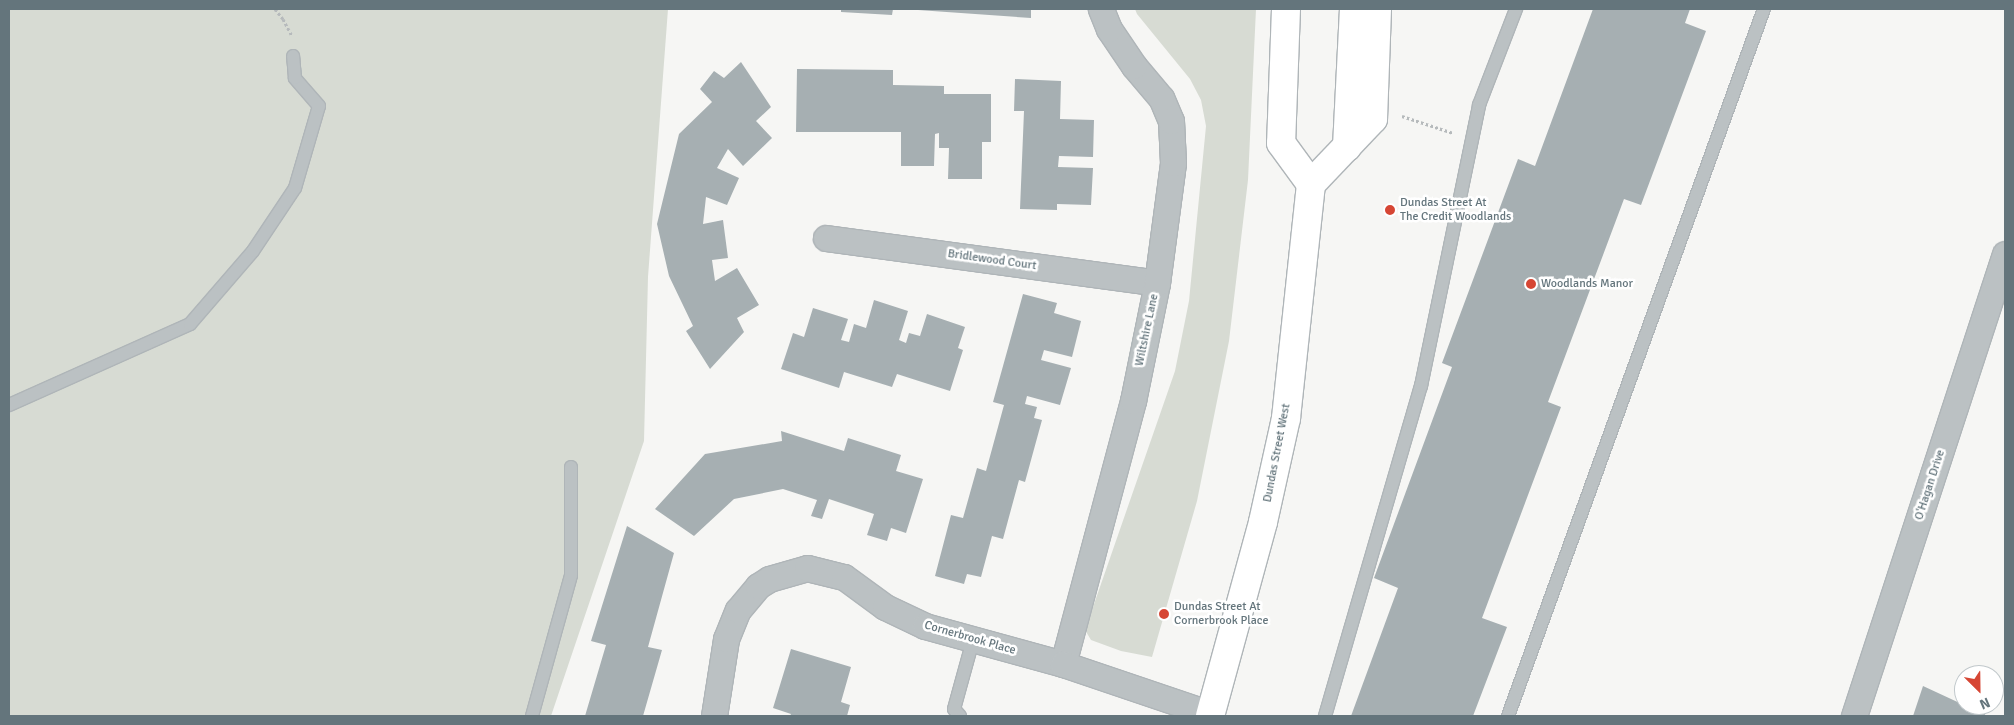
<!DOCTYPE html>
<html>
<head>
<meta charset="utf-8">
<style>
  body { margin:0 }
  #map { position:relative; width:2014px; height:725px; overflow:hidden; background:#f6f6f4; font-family:Signika,sans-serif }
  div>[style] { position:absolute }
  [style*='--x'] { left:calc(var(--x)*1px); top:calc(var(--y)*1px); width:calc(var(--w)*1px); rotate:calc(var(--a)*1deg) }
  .green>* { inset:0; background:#d7dbd3 }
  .building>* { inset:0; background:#a6afb2 }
  .path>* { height:3px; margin-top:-1.5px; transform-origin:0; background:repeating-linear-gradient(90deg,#b6babc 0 2.5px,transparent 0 5px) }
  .roads { filter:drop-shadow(1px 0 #afb5b8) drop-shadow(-1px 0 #afb5b8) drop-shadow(0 1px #afb5b8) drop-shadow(0 -1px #afb5b8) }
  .lane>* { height:12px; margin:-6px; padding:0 6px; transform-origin:6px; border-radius:6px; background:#bbc1c3 }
  .street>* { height:25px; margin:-12.5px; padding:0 12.5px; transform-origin:12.5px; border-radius:12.5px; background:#bbc1c3 }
  .primary>* { height:28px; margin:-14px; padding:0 14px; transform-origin:14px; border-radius:14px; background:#fff }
  .dots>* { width:14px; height:14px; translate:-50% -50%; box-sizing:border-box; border:2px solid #fff; border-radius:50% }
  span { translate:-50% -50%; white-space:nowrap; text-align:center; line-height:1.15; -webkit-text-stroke:5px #fff; paint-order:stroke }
  .poi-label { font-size:12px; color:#64757c }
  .left { translate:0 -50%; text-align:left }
  .street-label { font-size:12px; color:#64757c }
  .frame { position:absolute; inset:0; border:10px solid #64757c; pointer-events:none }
  .north { position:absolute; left:1954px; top:665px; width:50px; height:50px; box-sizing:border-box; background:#fff; border:1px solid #c1c8cb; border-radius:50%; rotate:157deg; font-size:14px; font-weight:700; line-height:20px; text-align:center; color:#64757c }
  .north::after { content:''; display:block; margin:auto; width:18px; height:22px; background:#d64634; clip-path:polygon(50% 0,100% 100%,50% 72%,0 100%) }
</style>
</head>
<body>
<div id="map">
  <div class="green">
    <i style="clip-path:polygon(9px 9px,668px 9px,648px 277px,644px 441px,551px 716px,9px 716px)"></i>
    <i style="clip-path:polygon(1135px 9px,1256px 9px,1248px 180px,1229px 341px,1197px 501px,1152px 657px,1121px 651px,1091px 640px,1085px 630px,1175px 371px,1189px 301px,1206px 126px,1201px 100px,1190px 79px,1137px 14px)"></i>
  </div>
  <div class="building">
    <i style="clip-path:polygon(841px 9px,893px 9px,892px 15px,841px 12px)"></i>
    <i style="clip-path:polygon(918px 9px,1031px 9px,1031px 18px,918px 10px)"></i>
    <i style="clip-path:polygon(1593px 9px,1690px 9px,1685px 23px,1706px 31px,1641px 205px,1624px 199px,1548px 402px,1561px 407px,1482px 618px,1507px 627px,1473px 716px,1351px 716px,1398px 588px,1374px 578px,1452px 367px,1442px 363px,1518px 159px,1535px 166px)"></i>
    <i style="clip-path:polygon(741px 62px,771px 107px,756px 121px,772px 138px,743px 166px,728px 149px,717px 168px,739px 178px,727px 205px,706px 197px,703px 224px,723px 220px,728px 258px,712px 260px,715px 281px,737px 268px,759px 305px,737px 318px,744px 332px,710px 369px,686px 331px,693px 326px,669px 276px,657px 224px,679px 134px,712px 102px,700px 89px,714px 71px,724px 78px)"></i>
    <i style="clip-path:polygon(797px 69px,893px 70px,893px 85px,944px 86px,944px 94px,991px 94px,991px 142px,982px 142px,982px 179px,948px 179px,949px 148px,939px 148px,939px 133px,935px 134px,934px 166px,901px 166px,901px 132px,796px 132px)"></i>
    <i style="clip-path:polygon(1015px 79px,1061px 81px,1060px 119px,1094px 120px,1093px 157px,1059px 156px,1058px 167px,1093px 168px,1091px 205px,1057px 204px,1057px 210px,1020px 209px,1024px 111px,1014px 111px)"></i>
    <i style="clip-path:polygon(1023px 294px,1057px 303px,1054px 313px,1081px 321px,1072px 357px,1044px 350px,1041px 360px,1071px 368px,1060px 405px,1027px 396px,1025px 404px,1037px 407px,1034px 418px,1042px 420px,1025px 482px,1019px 480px,1003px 539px,992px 536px,981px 577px,967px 574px,964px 584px,935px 576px,951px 515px,963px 518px,977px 468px,986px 471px,1004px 405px,993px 402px)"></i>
    <i style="clip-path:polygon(874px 300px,908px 311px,899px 340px,906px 343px,909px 333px,920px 336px,927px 314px,965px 327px,958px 348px,963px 350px,950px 391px,897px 374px,892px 387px,844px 372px,839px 388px,781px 369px,793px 333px,804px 337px,813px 308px,848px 319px,841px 340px,849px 342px,854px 324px,866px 328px)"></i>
    <i style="clip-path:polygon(781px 431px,844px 451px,848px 438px,901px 455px,896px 471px,923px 479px,906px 533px,891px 528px,887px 541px,867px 535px,874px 514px,829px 499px,822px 519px,811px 516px,817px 500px,783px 489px,734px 499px,694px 536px,655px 509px,705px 454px,782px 441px)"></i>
    <i style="clip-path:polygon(627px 526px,674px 553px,648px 647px,662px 650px,643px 716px,585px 716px,606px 645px,591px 641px)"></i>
    <i style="clip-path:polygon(791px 649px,851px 667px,841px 702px,850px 705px,847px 716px,790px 716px,791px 714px,773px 708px)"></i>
    <i style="clip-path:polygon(1923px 686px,1964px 705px,1986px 713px,1984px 716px,1913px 716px)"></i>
  </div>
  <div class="path">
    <i style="--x:275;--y:9;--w:13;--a:51"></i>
    <i style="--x:283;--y:19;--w:19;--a:62"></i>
    <i style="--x:1402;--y:116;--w:54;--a:18.4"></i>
  </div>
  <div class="roads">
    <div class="lane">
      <i style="--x:9;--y:405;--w:198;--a:-24.1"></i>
      <i style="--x:190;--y:324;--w:96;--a:-49.2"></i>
      <i style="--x:253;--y:251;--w:76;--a:-56.3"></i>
      <i style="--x:295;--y:188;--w:85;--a:-73.7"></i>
      <i style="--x:319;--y:106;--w:37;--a:-131"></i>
      <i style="--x:295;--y:78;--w:22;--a:-95"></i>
      <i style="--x:532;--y:716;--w:146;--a:-74.5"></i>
      <i style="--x:571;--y:575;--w:108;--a:-90"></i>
      <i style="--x:960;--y:716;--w:9;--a:-131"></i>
      <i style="--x:954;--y:709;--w:72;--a:-74.6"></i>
      <i style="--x:1325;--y:716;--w:344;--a:-73.8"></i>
      <i style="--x:1421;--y:386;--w:287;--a:-78.3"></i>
      <i style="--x:1479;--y:105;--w:103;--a:-68.9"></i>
      <i style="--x:1508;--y:716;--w:752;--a:-70.1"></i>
    </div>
    <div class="street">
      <i style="--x:826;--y:238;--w:334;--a:7.7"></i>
      <i style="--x:1063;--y:664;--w:272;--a:-75.1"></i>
      <i style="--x:1133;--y:401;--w:120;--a:-78.5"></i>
      <i style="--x:1157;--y:283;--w:121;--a:-82.4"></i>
      <i style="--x:1173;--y:163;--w:42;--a:-92.7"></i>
      <i style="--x:1171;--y:121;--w:25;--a:-113"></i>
      <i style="--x:1161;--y:98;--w:42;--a:-130.2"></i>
      <i style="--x:1134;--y:66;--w:45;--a:-124"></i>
      <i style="--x:1109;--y:29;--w:22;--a:-112"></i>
      <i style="--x:714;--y:716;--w:78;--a:-81.1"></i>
      <i style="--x:726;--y:639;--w:31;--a:-68"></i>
      <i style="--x:738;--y:610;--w:31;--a:-50"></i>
      <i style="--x:758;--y:586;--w:13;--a:-32"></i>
      <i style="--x:769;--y:579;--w:40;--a:-16"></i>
      <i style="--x:807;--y:568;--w:38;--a:14"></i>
      <i style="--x:844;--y:577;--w:51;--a:36.2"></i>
      <i style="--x:885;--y:607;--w:44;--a:25.4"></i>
      <i style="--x:925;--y:626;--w:143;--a:15.4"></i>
      <i style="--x:1063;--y:664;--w:156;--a:18.7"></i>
      <i style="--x:1854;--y:716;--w:486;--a:-71.9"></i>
    </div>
    <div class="primary">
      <i style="--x:1286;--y:9;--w:134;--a:92.1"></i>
      <i style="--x:1281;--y:143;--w:51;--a:53.8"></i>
      <i style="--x:1347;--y:147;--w:138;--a:-87.1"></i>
      <i style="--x:1210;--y:716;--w:201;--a:-74.7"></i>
      <i style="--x:1263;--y:522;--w:107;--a:-77.5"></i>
      <i style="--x:1286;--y:418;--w:235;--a:-83.9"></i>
      <i style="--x:1311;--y:184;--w:90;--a:-46.4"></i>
      <i style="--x:1373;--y:119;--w:110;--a:-87.9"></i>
    </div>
  </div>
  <div class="dots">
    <i style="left:1390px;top:210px;background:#d64634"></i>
    <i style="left:1531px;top:284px;background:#d64634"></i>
    <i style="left:1164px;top:614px;background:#d64634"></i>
  </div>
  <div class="poi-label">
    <span class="left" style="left:1400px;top:210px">Dundas Street At<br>The Credit Woodlands</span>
    <span class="left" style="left:1541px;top:284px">Woodlands Manor</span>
    <span class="left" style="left:1174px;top:614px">Dundas Street At<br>Cornerbrook Place</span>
  </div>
  <div class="street-label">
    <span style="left:992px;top:260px;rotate:8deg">Bridlewood Court</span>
    <span style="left:1147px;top:330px;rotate:-78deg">Wiltshire Lane</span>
    <span style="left:1277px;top:453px;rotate:-79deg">Dundas Street West</span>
    <span style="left:1930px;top:485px;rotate:-72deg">O'Hagan Drive</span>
    <span style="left:970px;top:638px;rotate:16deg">Cornerbrook Place</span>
  </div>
  <div class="frame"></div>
  <div class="north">N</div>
</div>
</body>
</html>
